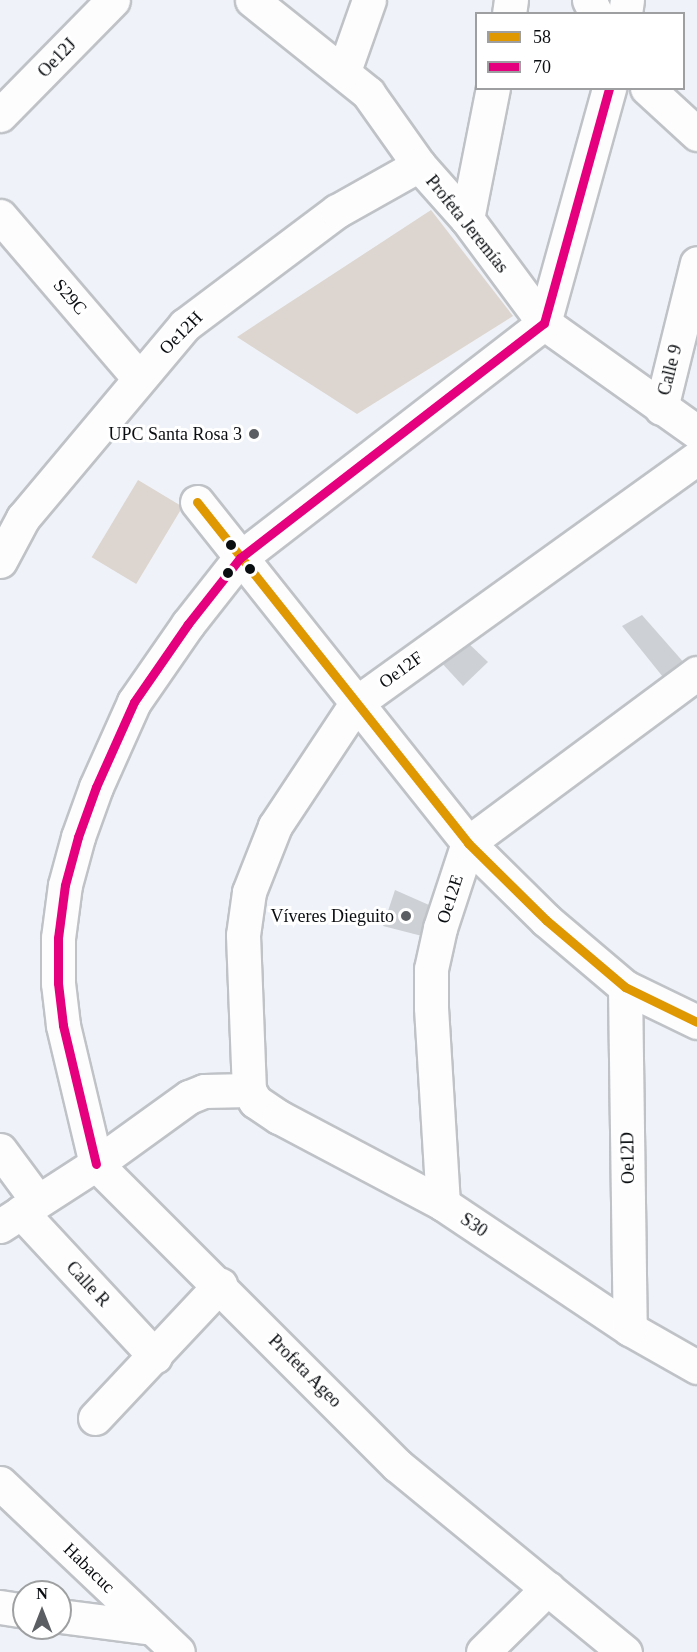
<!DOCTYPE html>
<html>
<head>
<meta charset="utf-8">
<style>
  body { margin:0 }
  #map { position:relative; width:697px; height:1652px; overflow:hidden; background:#eff3f9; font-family:Georgia,serif }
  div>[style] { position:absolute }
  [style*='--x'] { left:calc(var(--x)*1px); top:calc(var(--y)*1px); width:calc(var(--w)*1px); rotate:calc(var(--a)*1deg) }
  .green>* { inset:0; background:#ddd5cf; transform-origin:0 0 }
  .building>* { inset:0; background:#cdd0d4 }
  .roads { filter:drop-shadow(2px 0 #bfc2c6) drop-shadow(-2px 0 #bfc2c6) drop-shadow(0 2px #bfc2c6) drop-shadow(0 -2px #bfc2c6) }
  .minor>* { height:33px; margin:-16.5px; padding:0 16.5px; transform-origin:16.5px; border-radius:16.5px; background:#fdfdfe }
  .bus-1>* { height:9px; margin:-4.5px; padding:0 4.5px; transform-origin:4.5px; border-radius:4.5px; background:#df9702 }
  .bus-2>* { height:9px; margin:-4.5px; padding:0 4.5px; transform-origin:4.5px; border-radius:4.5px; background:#e5007d }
  .dots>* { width:16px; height:16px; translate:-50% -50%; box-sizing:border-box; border:3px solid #fff; border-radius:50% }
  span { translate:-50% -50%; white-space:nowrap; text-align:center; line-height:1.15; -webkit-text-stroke:6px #fff; paint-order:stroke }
  .street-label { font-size:18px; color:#0b0e11 }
  .poi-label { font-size:18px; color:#0b0e11 }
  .right { translate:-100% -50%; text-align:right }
  .legend { position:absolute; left:475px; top:12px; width:210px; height:78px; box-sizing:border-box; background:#fff; border:2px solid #9d9fa0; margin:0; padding:8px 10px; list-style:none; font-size:18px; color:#0b0e11 }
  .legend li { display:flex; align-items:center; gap:12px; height:30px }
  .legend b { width:30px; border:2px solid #9d9fa0 }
  .north { position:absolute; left:12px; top:1580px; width:60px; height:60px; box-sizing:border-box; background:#fff; border:2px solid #9d9fa0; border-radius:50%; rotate:0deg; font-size:16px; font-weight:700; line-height:24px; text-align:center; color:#0b0e11 }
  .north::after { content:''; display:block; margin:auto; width:21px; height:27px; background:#5b5e62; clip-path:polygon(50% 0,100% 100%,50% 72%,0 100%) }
</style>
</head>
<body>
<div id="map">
  <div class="green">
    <i style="clip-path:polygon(431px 210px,513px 316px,357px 414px,237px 337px)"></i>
    <i style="left:138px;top:480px;width:52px;height:90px;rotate:31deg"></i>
  </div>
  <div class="building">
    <i style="clip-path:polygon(642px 615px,693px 673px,671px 687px,622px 626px)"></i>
    <i style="clip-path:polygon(465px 640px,488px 662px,463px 686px,439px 660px)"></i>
    <i style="clip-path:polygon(395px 890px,429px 905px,422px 936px,383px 926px)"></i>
  </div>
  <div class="roads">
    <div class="minor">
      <i style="--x:252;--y:0;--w:149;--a:38.7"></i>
      <i style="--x:368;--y:93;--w:88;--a:54.7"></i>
      <i style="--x:419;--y:165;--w:72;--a:48.4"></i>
      <i style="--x:467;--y:219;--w:129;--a:53.5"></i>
      <i style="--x:544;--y:323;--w:188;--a:35.5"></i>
      <i style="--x:589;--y:0;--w:16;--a:63"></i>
      <i style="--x:509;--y:14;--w:14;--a:-82"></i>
      <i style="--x:625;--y:14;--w:14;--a:-82"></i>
      <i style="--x:344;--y:71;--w:75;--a:-70.6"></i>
      <i style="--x:647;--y:88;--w:68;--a:42.6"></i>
      <i style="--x:0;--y:115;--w:161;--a:-45.5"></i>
      <i style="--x:0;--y:216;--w:213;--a:49.4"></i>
      <i style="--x:467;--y:219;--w:134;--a:-78.8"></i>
      <i style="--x:661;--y:408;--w:149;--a:-76.1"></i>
      <i style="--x:697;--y:458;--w:418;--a:144.3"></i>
      <i style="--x:357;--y:702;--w:149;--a:123.5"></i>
      <i style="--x:275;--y:826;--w:71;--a:111.5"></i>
      <i style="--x:249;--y:892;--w:43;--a:97.9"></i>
      <i style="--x:243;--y:935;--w:155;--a:87.8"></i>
      <i style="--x:249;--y:1090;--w:13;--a:61"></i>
      <i style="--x:255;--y:1101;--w:29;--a:34"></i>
      <i style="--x:279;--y:1117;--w:186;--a:27.9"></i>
      <i style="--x:443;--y:1204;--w:225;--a:33.8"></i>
      <i style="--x:630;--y:1329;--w:77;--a:29.6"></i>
      <i style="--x:197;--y:502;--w:436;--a:51.5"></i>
      <i style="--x:468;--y:843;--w:110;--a:44.6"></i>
      <i style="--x:546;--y:920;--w:104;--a:40.3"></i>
      <i style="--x:625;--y:987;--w:80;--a:25.9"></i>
      <i style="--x:0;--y:561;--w:49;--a:-61.9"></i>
      <i style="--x:23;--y:518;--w:252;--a:-50"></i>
      <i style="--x:185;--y:325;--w:190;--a:-36.9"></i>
      <i style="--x:337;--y:211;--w:94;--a:-29.3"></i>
      <i style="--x:625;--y:987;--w:342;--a:89.2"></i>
      <i style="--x:0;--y:1150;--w:62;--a:53.5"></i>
      <i style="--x:96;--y:1164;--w:143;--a:-103.4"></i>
      <i style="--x:63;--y:1025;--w:42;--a:-96.8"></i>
      <i style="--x:58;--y:983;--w:45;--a:-90"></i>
      <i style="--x:58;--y:938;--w:53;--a:-82.5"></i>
      <i style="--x:65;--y:885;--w:50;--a:-74.8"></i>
      <i style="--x:78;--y:837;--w:53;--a:-70.2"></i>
      <i style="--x:96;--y:787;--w:93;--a:-65.9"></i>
      <i style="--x:134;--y:702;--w:95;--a:-55.3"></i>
      <i style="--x:188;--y:624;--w:84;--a:-51.8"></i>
      <i style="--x:240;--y:558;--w:384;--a:-37.7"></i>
      <i style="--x:544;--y:323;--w:244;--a:-74.5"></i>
      <i style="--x:96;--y:1164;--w:426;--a:45"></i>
      <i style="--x:397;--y:1465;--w:295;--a:39.4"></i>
      <i style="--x:443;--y:1204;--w:197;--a:-93.5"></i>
      <i style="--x:431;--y:1007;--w:38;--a:-90"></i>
      <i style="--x:431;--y:969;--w:42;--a:-77.6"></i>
      <i style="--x:440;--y:928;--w:89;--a:-71.8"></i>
      <i style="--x:468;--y:843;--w:285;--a:-36.6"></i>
      <i style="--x:21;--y:1212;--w:197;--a:47.1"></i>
      <i style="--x:0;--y:1226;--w:114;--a:-32.9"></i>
      <i style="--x:96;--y:1164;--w:115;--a:-35.8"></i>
      <i style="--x:189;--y:1097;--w:16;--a:-22"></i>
      <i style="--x:204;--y:1091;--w:45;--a:-1.3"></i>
      <i style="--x:95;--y:1418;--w:183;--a:-46.8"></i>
      <i style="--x:0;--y:1483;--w:245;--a:43.5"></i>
      <i style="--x:0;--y:1607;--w:24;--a:9"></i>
      <i style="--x:60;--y:1616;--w:93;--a:7.4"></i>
      <i style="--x:483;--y:1652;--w:91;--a:-44.6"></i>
    </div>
  </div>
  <div class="bus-1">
    <i style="--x:197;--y:502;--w:436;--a:51.5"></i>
    <i style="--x:468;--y:843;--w:110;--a:44.6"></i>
    <i style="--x:546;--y:920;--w:104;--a:40.3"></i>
    <i style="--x:625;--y:987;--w:80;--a:25.9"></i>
  </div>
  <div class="bus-2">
    <i style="--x:96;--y:1164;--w:143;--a:-103.4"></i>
    <i style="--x:63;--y:1025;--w:42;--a:-96.8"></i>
    <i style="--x:58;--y:983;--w:45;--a:-90"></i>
    <i style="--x:58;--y:938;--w:53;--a:-82.5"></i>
    <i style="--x:65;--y:885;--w:50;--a:-74.8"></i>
    <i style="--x:78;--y:837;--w:53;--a:-70.2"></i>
    <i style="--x:96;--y:787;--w:93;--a:-65.9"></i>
    <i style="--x:134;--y:702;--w:95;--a:-55.3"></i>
    <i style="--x:188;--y:624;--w:84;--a:-51.8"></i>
    <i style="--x:240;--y:558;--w:384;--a:-37.7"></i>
    <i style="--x:544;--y:323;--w:244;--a:-74.5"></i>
  </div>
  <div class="dots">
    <i style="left:254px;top:434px;background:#5b5e62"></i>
    <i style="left:231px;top:545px;background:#0b0e11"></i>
    <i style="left:250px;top:569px;background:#0b0e11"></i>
    <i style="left:228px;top:573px;background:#0b0e11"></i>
    <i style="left:406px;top:916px;background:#5b5e62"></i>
  </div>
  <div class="street-label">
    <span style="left:57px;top:58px;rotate:-46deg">Oe12J</span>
    <span style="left:467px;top:224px;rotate:51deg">Profeta Jeremías</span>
    <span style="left:70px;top:297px;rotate:49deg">S29C</span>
    <span style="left:181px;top:333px;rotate:-45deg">Oe12H</span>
    <span style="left:670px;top:370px;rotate:-76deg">Calle 9</span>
    <span style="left:401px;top:670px;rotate:-36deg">Oe12F</span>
    <span style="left:450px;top:899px;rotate:-72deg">Oe12E</span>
    <span style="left:628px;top:1158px;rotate:-91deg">Oe12D</span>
    <span style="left:474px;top:1225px;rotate:34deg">S30</span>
    <span style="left:88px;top:1284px;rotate:47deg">Calle R</span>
    <span style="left:305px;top:1371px;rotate:45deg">Profeta Ageo</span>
    <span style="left:89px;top:1568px;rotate:44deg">Habacuc</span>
  </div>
  <div class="poi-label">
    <span class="right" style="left:242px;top:434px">UPC Santa Rosa 3</span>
    <span class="right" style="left:394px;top:916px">Víveres Dieguito</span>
  </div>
  <ul class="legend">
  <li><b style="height:8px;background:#df9702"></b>58</li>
  <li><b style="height:8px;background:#e5007d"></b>70</li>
  </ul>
  <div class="north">N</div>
</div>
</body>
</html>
